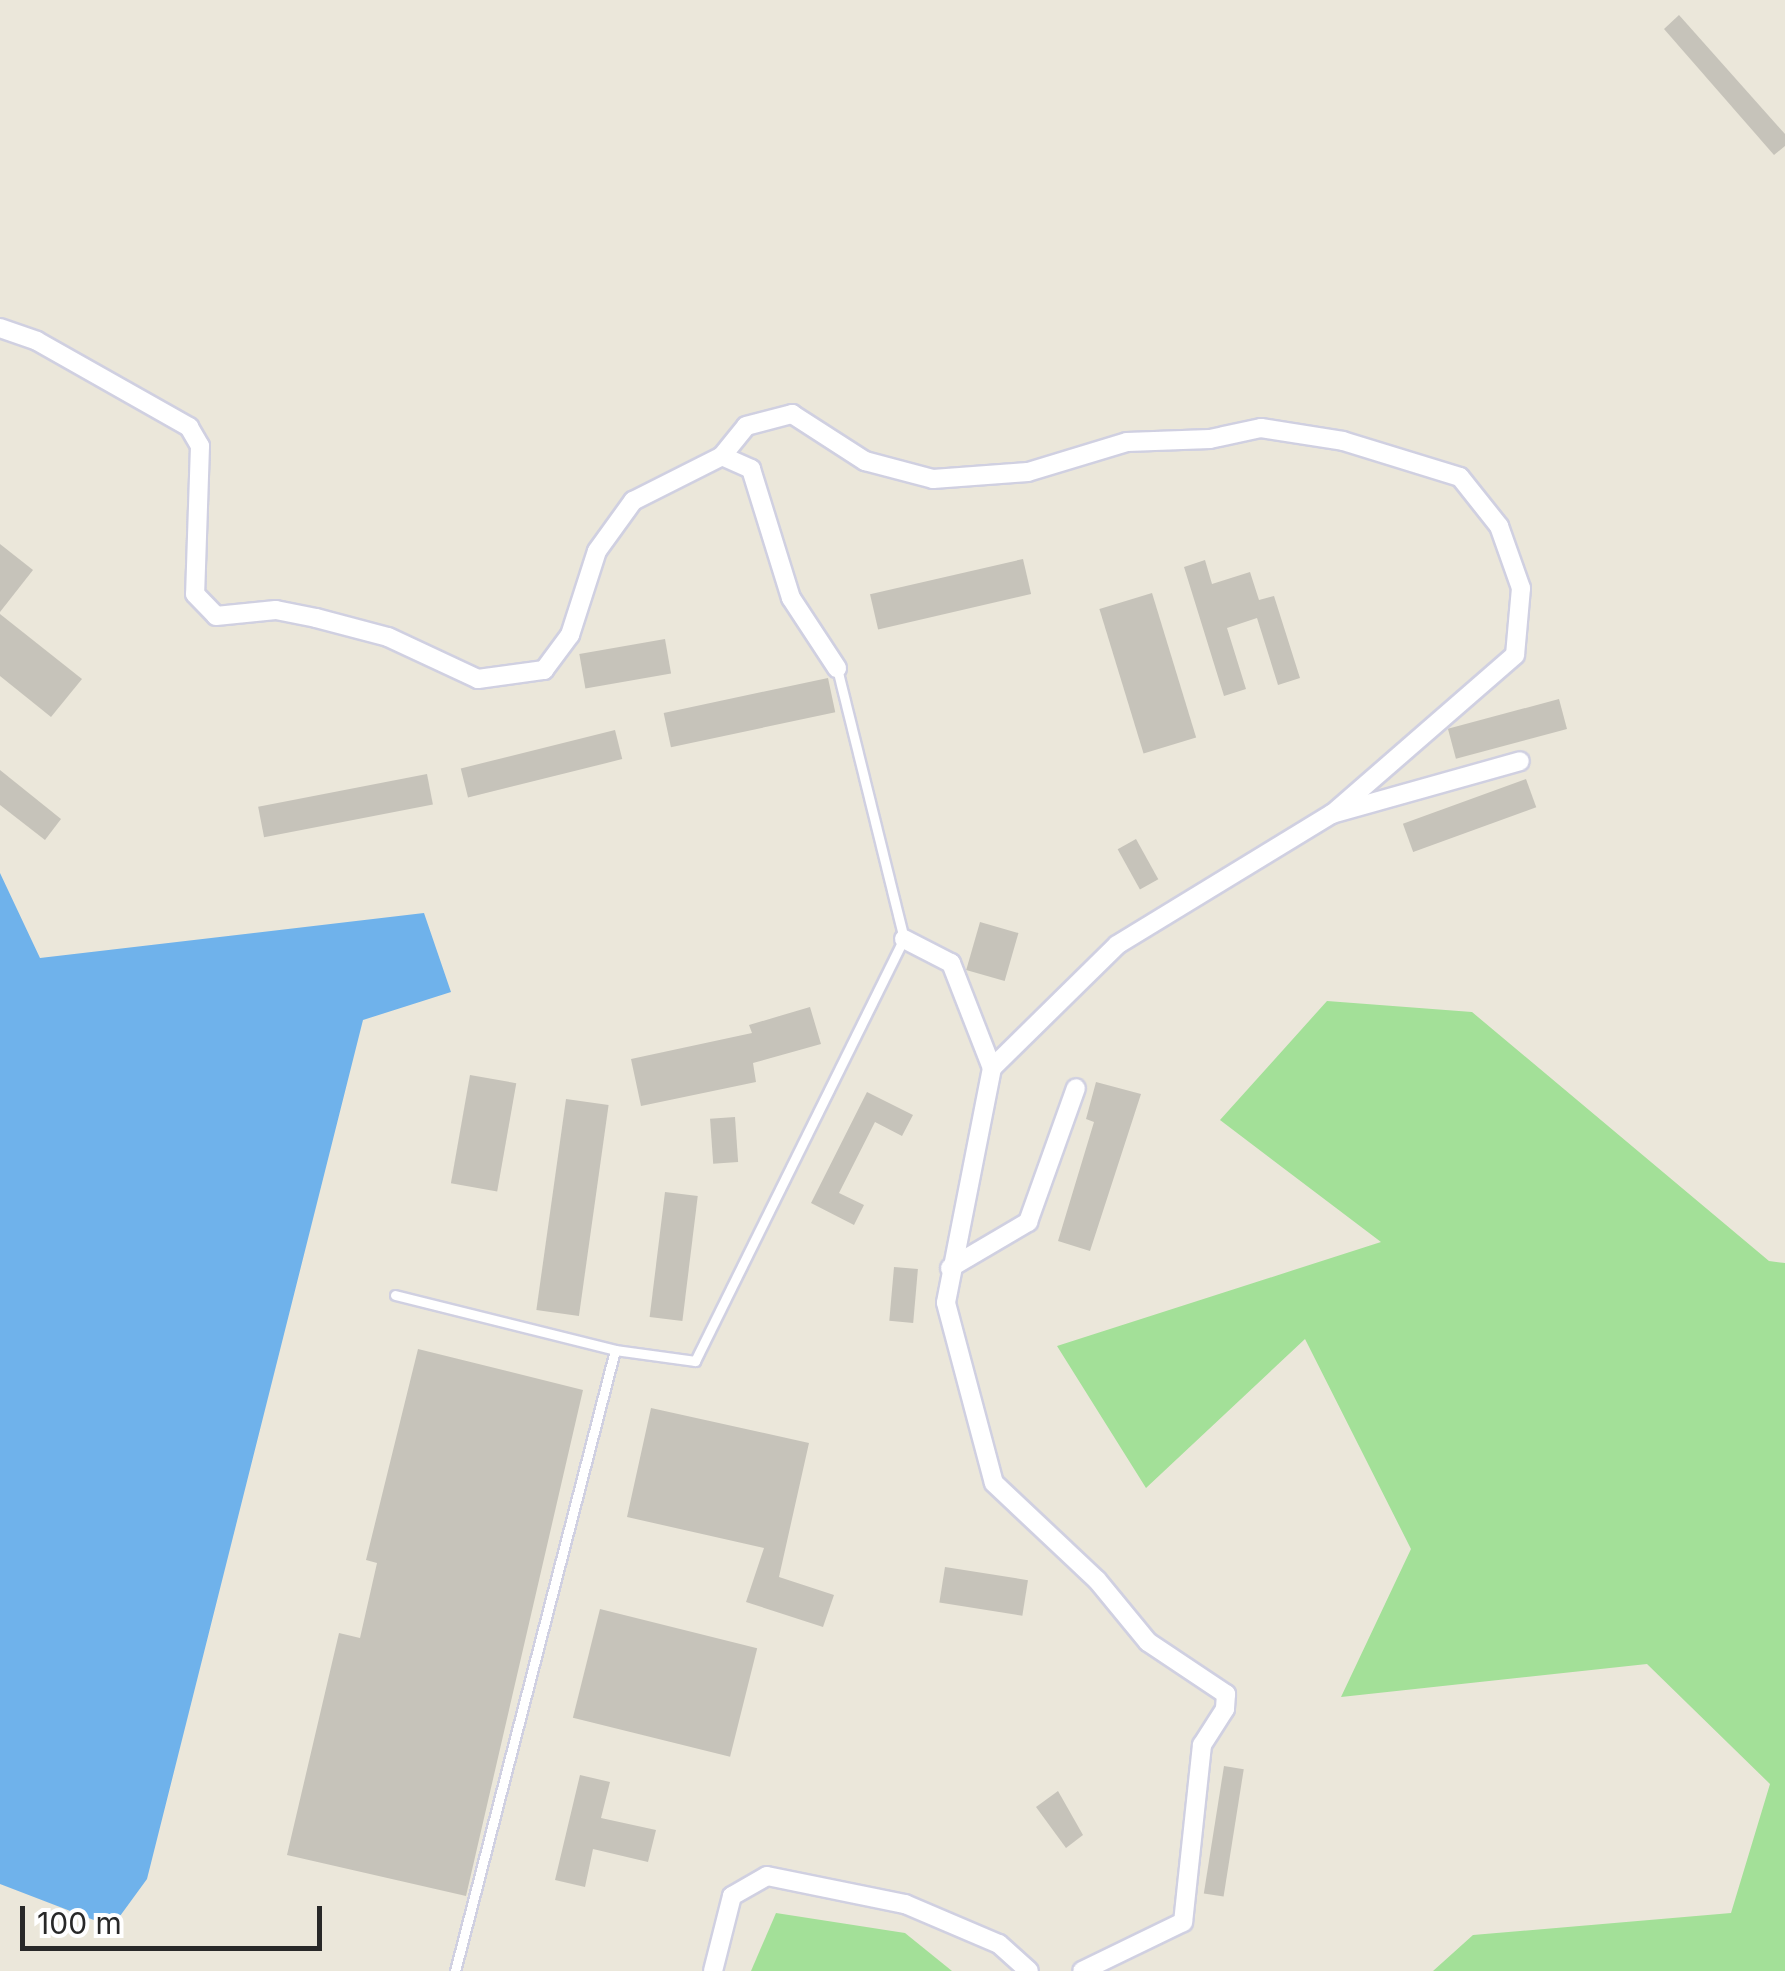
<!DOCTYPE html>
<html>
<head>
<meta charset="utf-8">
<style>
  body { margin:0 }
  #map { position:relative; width:1785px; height:1971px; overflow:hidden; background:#ebe7da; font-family:Inter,sans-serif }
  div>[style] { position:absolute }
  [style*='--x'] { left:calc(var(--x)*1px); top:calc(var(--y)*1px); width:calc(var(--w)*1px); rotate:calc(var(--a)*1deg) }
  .green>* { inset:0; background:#a3e098 }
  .water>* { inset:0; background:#6fb2eb }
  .building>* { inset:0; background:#c6c3ba; transform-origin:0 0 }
  .roads { filter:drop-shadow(2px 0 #d0d0e1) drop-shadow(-2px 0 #d0d0e1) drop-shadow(0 2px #d0d0e1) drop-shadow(0 -2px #d0d0e1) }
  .lane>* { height:9px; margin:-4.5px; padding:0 4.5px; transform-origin:4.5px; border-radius:4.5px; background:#fff }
  .street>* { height:18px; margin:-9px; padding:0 9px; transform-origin:9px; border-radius:9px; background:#fff }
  span { translate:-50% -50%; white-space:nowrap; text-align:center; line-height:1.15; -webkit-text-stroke:10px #fff; paint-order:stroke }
  .scale { position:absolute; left:20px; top:1906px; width:302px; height:45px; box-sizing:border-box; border:5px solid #282828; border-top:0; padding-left:12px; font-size:30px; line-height:35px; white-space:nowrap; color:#282828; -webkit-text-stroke:8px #fff; paint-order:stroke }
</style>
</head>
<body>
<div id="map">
  <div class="green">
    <i style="clip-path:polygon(1327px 1001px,1472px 1012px,1769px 1261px,1785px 1263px,1785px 1971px,1433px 1971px,1473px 1935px,1731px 1913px,1770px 1784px,1647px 1664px,1341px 1697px,1411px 1549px,1305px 1339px,1146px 1488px,1057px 1346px,1381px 1242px,1220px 1120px)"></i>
    <i style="clip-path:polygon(776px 1913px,905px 1933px,952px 1971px,751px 1971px)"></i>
  </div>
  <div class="water">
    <i style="clip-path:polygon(0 873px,40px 958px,424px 913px,451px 992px,363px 1020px,147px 1879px,112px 1927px,0 1884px)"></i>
  </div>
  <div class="building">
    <i style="clip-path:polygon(1679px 15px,1785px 134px,1785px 146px,1774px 155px,1664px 29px)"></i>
    <i style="clip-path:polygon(0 544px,33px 570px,0 612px)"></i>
    <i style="left:1023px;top:559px;width:36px;height:157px;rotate:77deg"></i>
    <i style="clip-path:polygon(1205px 560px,1212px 584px,1250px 572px,1259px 600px,1274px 596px,1300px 678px,1278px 685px,1257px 618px,1227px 628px,1246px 689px,1224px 696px,1184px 567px)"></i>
    <i style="left:1152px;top:593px;width:151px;height:55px;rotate:73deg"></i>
    <i style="clip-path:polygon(0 614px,82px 679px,51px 717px,0 676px)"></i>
    <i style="left:665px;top:639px;width:35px;height:87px;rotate:80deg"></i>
    <i style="left:828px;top:678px;width:35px;height:168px;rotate:78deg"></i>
    <i style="left:1559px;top:699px;width:31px;height:115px;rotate:75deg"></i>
    <i style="left:615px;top:730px;width:30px;height:159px;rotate:76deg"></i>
    <i style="clip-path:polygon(0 770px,61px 819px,45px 840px,0 805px)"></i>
    <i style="left:427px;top:774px;width:31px;height:172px;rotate:79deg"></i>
    <i style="left:1526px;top:779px;width:30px;height:131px;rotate:70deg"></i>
    <i style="left:1136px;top:839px;width:46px;height:21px;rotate:61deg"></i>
    <i style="left:980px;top:922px;width:40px;height:50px;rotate:16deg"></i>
    <i style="clip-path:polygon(810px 1007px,821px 1044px,753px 1063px,756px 1082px,641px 1106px,631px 1059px,752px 1033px,749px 1025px)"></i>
    <i style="left:470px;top:1075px;width:47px;height:110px;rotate:10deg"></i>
    <i style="clip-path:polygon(1096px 1082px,1141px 1094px,1090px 1251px,1058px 1241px,1094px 1122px,1086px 1119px)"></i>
    <i style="clip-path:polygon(867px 1092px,913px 1115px,902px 1136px,875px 1122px,839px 1193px,864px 1205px,854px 1225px,811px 1203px)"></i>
    <i style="left:566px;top:1099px;width:43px;height:213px;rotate:8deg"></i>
    <i style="left:735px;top:1117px;width:45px;height:25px;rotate:86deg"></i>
    <i style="left:665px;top:1192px;width:33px;height:126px;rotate:7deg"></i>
    <i style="left:894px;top:1267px;width:24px;height:54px;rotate:5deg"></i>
    <i style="clip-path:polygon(418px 1349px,583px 1390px,466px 1896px,287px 1855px,339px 1633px,360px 1638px,377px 1563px,366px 1560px)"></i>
    <i style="clip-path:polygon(651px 1408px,809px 1443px,779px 1577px,834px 1595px,823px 1627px,746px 1602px,764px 1548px,627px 1517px)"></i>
    <i style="left:945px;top:1567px;width:84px;height:36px;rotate:9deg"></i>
    <i style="left:600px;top:1609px;width:162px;height:112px;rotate:14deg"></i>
    <i style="left:1224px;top:1766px;width:20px;height:129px;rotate:9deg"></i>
    <i style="clip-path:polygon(580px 1775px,610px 1782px,601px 1818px,656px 1830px,648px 1862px,593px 1849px,585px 1887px,555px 1880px)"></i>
    <i style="clip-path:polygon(1058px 1791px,1083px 1835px,1066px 1848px,1036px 1807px)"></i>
  </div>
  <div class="roads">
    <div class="lane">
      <i style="--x:395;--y:1295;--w:227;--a:14"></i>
      <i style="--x:615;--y:1350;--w:81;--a:7.8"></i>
      <i style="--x:695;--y:1361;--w:471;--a:-63.7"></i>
      <i style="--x:904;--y:939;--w:278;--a:-103.9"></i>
      <i style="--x:455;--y:1971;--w:641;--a:-75.55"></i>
    </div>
    <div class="street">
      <i style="--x:0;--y:328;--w:39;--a:19"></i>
      <i style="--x:37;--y:341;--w:175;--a:29.5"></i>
      <i style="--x:189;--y:427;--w:22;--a:60"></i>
      <i style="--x:200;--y:446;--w:148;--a:91.9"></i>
      <i style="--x:195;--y:594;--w:30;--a:46"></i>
      <i style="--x:216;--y:616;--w:60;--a:-5.7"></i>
      <i style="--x:276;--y:610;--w:41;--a:11.3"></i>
      <i style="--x:316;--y:618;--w:74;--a:14.8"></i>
      <i style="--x:388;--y:637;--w:99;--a:25"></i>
      <i style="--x:478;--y:679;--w:67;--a:-7.8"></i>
      <i style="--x:544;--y:670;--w:44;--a:-53.4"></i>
      <i style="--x:570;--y:635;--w:88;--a:-72.2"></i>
      <i style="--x:597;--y:551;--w:62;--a:-54.2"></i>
      <i style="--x:633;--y:501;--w:100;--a:-26.8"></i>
      <i style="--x:722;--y:456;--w:32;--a:24"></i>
      <i style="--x:751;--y:469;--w:135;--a:72.8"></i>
      <i style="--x:791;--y:598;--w:84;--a:56.7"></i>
      <i style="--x:722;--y:456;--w:38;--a:-51"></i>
      <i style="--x:746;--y:426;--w:48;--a:-14.6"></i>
      <i style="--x:792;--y:414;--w:87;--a:32.8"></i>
      <i style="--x:865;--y:461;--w:70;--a:14.8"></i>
      <i style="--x:933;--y:479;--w:95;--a:-4.2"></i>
      <i style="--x:1028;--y:472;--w:103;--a:-16.9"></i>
      <i style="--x:1127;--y:442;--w:83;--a:-2.1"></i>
      <i style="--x:1210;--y:439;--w:52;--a:-12.2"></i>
      <i style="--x:1261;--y:428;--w:83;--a:9"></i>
      <i style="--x:1343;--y:441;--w:122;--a:17.1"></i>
      <i style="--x:1460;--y:477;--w:63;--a:51.5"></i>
      <i style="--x:1499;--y:526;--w:66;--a:70.5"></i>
      <i style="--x:1521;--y:588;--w:67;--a:95.1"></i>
      <i style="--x:1515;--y:655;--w:242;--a:139"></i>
      <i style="--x:904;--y:939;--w:53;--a:27.1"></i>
      <i style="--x:951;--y:963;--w:113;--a:68.7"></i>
      <i style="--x:992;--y:1068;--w:239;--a:101.1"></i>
      <i style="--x:946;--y:1303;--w:186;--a:75.1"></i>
      <i style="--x:994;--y:1483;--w:141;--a:43.3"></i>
      <i style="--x:1097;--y:1580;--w:80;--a:50.6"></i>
      <i style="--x:1148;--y:1642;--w:94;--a:33.7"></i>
      <i style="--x:1226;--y:1694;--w:15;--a:94"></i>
      <i style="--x:1225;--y:1709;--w:43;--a:122.6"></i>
      <i style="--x:1202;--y:1745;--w:178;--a:96.1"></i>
      <i style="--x:1183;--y:1922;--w:112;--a:154.1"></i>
      <i style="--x:992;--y:1068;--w:175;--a:-44.5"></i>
      <i style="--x:1117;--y:945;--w:252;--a:-31.4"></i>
      <i style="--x:1332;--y:814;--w:195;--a:-15.7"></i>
      <i style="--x:950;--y:1268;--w:91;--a:-30.5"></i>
      <i style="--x:1028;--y:1222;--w:142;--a:-70.3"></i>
      <i style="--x:713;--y:1971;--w:77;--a:-75.8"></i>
      <i style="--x:732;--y:1896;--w:40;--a:-29.7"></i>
      <i style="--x:767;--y:1876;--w:141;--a:11.5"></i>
      <i style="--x:905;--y:1904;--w:102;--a:23.1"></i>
      <i style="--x:999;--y:1944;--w:40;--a:42"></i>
    </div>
  </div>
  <div class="scale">100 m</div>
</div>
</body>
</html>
